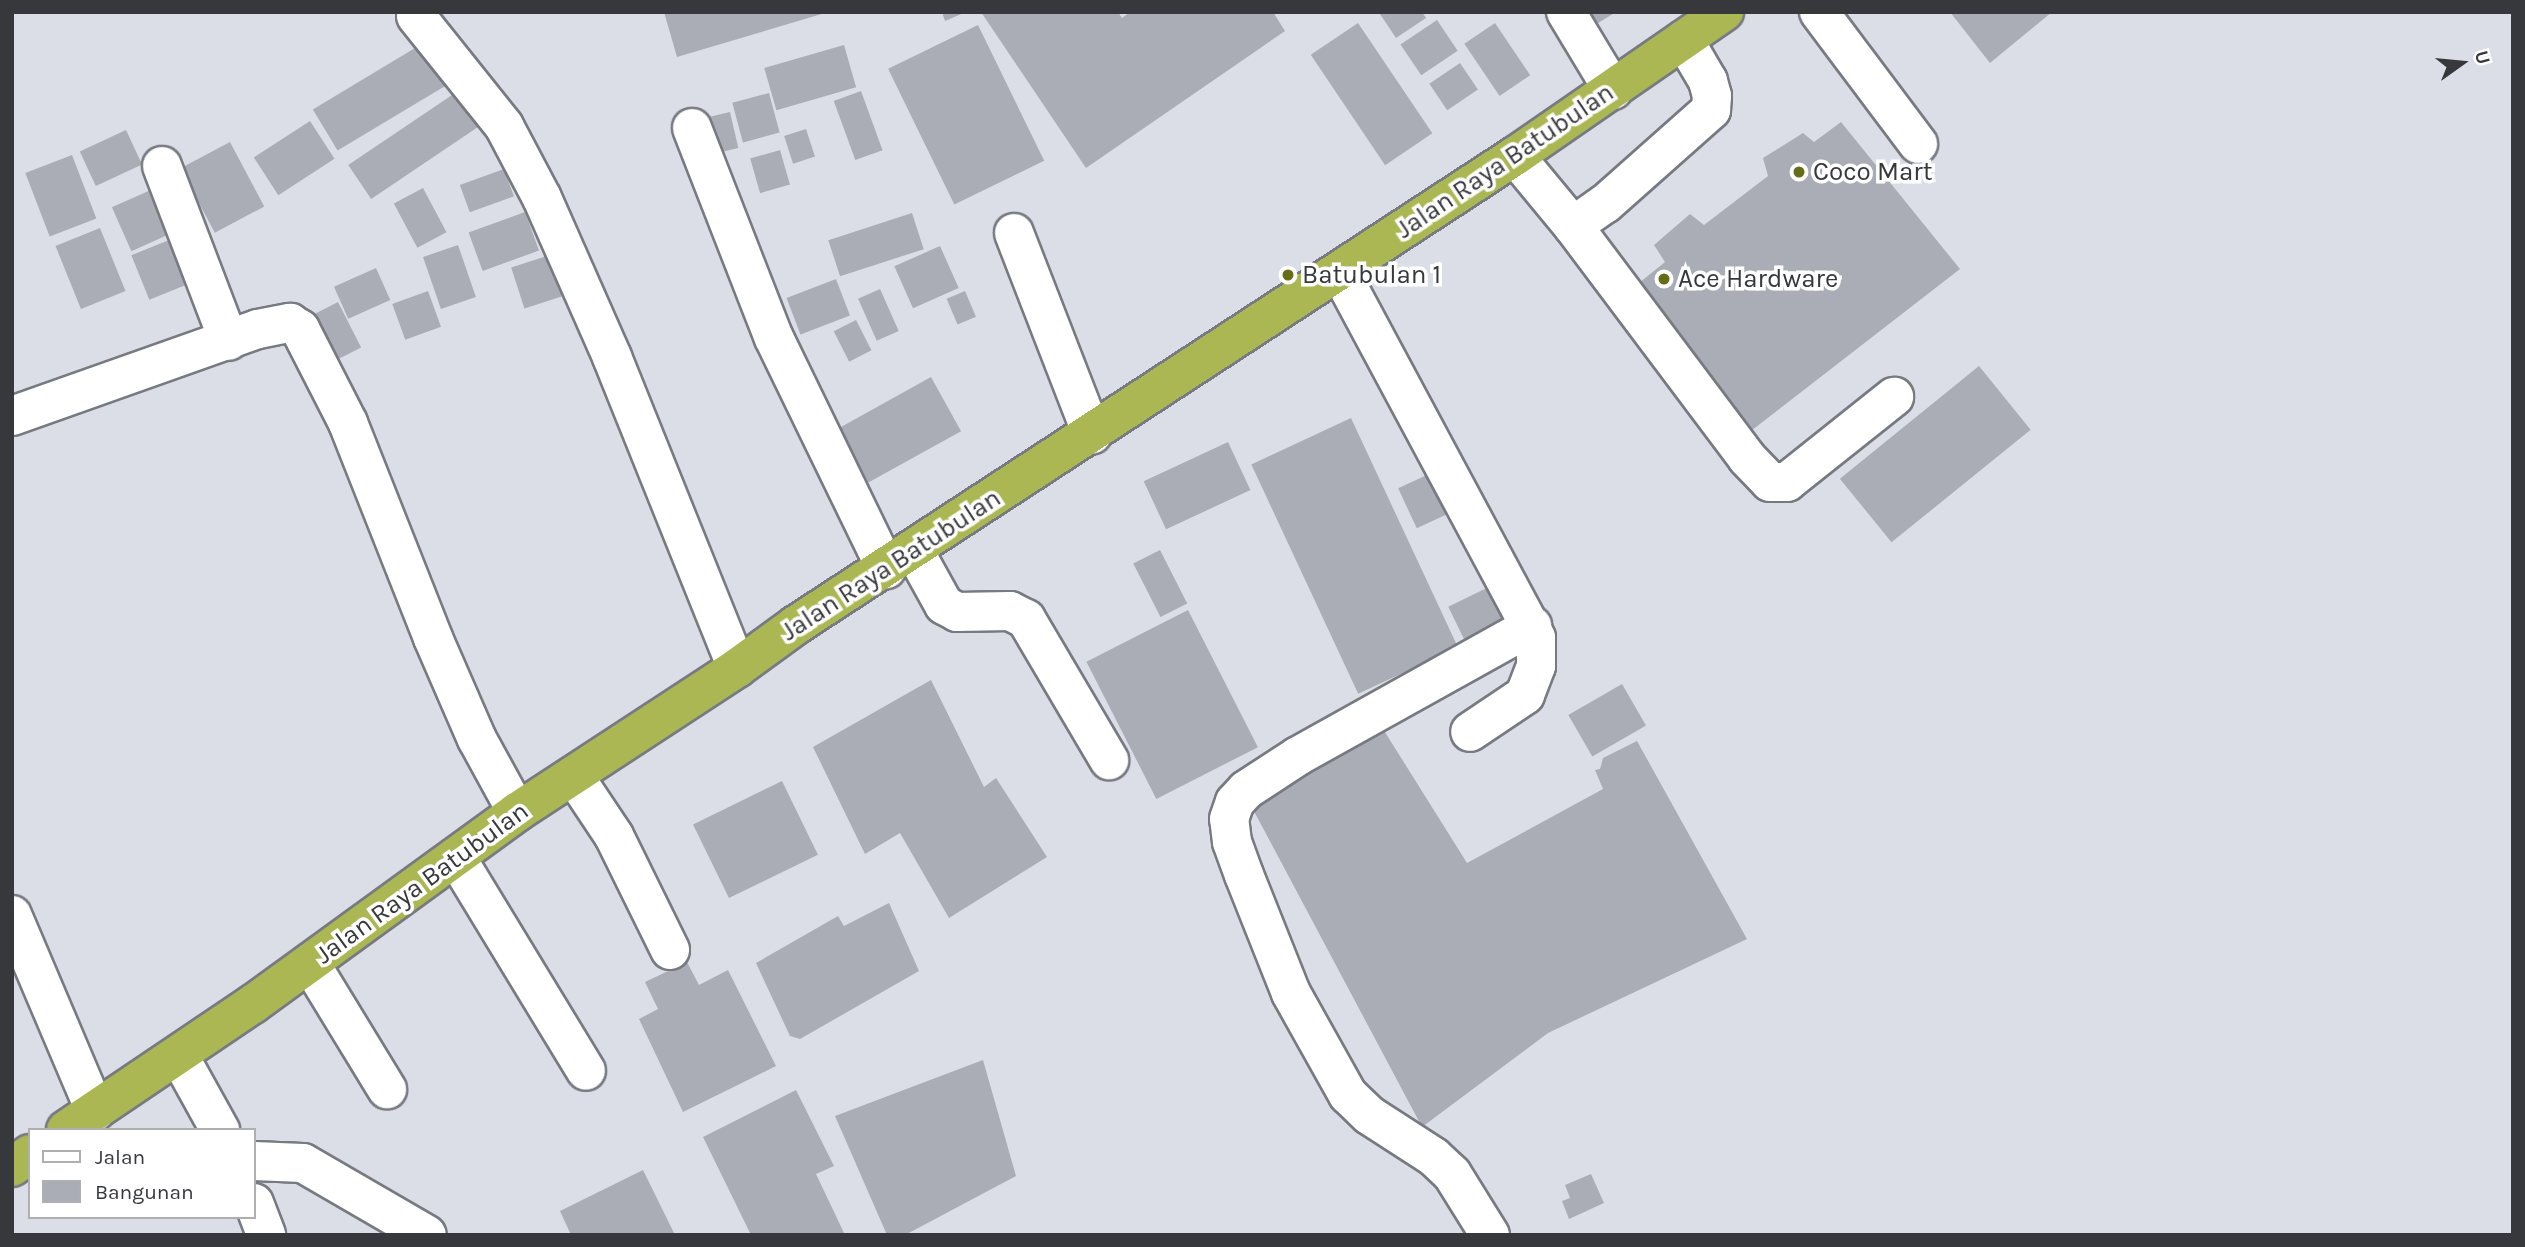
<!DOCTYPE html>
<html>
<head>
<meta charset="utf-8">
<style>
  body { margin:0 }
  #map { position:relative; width:2525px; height:1247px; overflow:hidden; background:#dbdee7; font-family:Karla,sans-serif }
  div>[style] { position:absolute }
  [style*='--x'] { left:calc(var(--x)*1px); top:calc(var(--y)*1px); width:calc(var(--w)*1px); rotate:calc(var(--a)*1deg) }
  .building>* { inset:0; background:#aaadb5; transform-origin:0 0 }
  .roads { filter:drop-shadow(2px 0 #777a81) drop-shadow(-2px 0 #777a81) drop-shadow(0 2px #777a81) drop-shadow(0 -2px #777a81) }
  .minor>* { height:38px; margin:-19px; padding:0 19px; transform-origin:19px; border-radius:19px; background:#fff }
  .highway>* { height:38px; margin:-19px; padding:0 19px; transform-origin:19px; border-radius:19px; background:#aab753 }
  .dots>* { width:19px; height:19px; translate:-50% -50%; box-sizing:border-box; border:4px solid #fff; border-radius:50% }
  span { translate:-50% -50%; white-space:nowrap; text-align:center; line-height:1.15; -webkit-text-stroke:7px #fff; paint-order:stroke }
  .street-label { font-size:26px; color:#37383c }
  .poi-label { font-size:26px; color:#37383c }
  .left { translate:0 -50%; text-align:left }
  .frame { position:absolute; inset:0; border:14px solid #37383c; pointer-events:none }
  .legend { position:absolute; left:28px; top:1128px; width:228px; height:91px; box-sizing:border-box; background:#fff; border:2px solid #afafb1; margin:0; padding:9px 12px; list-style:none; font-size:21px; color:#37383c }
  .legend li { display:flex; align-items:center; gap:14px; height:35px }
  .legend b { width:35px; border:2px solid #afafb1 }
  .north { position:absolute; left:2427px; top:28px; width:70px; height:70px; -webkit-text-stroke:5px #fff; paint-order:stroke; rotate:75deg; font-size:19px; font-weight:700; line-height:28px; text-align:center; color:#37383c }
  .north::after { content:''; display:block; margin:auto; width:24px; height:32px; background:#37383c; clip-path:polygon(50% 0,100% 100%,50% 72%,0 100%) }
</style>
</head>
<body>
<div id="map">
  <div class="building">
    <i style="clip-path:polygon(664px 12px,825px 12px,825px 13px,677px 57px)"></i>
    <i style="clip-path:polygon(942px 12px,966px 12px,945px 21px)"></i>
    <i style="clip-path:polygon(981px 12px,1118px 12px,1122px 18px,1130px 12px,1273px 12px,1285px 31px,1086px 168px)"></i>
    <i style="clip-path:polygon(1383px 12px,1422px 12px,1426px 18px,1396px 38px,1380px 14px)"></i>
    <i style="clip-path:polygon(1569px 12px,1616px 12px,1582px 33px)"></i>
    <i style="clip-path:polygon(1950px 12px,2052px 12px,1990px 63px)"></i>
    <i style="left:1437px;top:20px;width:37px;height:44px;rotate:56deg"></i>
    <i style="left:1358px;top:23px;width:133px;height:57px;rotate:56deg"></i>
    <i style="left:1495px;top:23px;width:63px;height:37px;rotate:56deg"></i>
    <i style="left:978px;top:25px;width:151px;height:100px;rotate:64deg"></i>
    <i style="left:420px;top:45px;width:48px;height:125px;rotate:59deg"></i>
    <i style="left:844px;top:45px;width:44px;height:83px;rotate:74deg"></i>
    <i style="left:1460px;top:63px;width:32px;height:37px;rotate:56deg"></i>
    <i style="left:461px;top:89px;width:41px;height:136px;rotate:56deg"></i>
    <i style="left:861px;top:91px;width:63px;height:29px;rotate:70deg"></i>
    <i style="left:769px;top:93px;width:41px;height:38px;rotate:75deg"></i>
    <i style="left:730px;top:112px;width:37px;height:24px;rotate:77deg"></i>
    <i style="left:310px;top:121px;width:45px;height:67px;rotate:57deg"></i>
    <i style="clip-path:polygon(1841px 122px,1960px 269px,1747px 434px,1634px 287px,1665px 262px,1654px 245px,1690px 214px,1704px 225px,1768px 176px,1763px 158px,1803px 133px,1814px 142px)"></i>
    <i style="left:806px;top:129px;width:29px;height:23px;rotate:72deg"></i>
    <i style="left:126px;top:130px;width:38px;height:51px;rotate:65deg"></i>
    <i style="left:230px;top:142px;width:73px;height:56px;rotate:62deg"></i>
    <i style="left:780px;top:150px;width:36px;height:31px;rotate:74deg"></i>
    <i style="left:72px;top:155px;width:68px;height:50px;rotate:69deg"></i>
    <i style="left:504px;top:169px;width:29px;height:47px;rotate:70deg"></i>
    <i style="left:423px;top:188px;width:50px;height:33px;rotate:62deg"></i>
    <i style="left:153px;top:189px;width:48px;height:45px;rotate:66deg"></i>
    <i style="left:525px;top:212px;width:41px;height:60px;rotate:70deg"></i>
    <i style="left:912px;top:213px;width:38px;height:88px;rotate:72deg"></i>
    <i style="left:100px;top:228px;width:68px;height:48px;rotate:68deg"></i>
    <i style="left:174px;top:238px;width:48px;height:46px;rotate:68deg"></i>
    <i style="left:458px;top:245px;width:55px;height:37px;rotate:71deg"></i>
    <i style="left:940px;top:246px;width:46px;height:50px;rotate:66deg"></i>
    <i style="left:553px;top:254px;width:43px;height:44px;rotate:72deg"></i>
    <i style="left:376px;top:268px;width:35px;height:46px;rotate:66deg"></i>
    <i style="left:836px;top:279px;width:39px;height:53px;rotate:69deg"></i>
    <i style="left:880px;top:289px;width:46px;height:24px;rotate:66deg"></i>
    <i style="left:428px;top:291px;width:38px;height:38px;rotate:70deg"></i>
    <i style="left:965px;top:291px;width:28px;height:20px;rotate:67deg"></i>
    <i style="left:338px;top:302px;width:51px;height:40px;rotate:63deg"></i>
    <i style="left:856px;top:320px;width:34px;height:25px;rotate:63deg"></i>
    <i style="left:1979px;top:366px;width:82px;height:179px;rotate:51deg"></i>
    <i style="left:931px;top:377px;width:62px;height:106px;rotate:61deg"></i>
    <i style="left:1351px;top:418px;width:253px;height:110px;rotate:65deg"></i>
    <i style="left:1228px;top:442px;width:53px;height:93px;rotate:65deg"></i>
    <i style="left:1429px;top:474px;width:44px;height:34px;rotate:65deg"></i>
    <i style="left:1160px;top:550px;width:60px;height:30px;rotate:63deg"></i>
    <i style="left:1495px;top:584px;width:43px;height:52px;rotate:64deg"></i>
    <i style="left:1188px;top:610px;width:154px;height:114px;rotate:63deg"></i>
    <i style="clip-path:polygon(931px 680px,984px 787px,996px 778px,1047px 857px,949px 918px,900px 833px,865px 854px,813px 747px)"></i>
    <i style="left:1622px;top:684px;width:48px;height:62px;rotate:60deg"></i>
    <i style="clip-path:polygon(1383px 729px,1467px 863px,1603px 789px,1595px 770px,1600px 769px,1603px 758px,1637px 741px,1747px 939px,1548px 1033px,1422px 1127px,1248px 800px)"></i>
    <i style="left:782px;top:781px;width:82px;height:99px;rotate:64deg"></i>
    <i style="clip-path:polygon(889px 903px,919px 971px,800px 1039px,790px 1036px,756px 963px,838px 916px,844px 926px)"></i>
    <i style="clip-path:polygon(687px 962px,699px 985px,728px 970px,776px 1066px,683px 1112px,639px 1019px,658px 1009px,645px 982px)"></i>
    <i style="clip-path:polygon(983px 1060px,1016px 1176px,905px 1235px,887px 1235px,835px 1116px)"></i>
    <i style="clip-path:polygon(796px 1090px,834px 1166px,816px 1174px,845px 1235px,751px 1235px,703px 1137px)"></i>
    <i style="clip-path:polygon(643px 1170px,675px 1235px,571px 1235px,560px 1211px)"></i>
    <i style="clip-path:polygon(1591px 1174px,1604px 1203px,1569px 1219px,1562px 1201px,1570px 1198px,1565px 1185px)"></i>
  </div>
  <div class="roads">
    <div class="minor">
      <i style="--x:1566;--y:12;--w:91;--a:58.9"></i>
      <i style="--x:1819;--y:12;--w:165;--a:53.1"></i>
      <i style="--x:416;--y:16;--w:141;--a:51.3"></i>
      <i style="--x:504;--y:126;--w:81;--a:62.2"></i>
      <i style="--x:542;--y:198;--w:174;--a:66.2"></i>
      <i style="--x:612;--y:357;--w:335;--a:68.1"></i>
      <i style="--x:692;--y:128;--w:225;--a:68.7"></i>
      <i style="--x:774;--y:338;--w:257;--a:64.1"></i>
      <i style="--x:1515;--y:156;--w:91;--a:50.4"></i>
      <i style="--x:1573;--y:226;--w:39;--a:-35"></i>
      <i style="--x:1605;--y:204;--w:142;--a:-41.6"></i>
      <i style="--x:1711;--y:110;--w:14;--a:-86"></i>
      <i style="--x:1712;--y:96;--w:16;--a:-105"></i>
      <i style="--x:1708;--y:81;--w:48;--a:-120.3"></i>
      <i style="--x:162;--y:166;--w:187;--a:69.1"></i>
      <i style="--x:1573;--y:226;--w:290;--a:53.1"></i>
      <i style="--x:1747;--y:458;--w:33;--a:46"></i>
      <i style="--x:1770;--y:482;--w:17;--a:0"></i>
      <i style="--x:1787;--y:482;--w:137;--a:-38.5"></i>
      <i style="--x:1014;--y:233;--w:216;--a:68.8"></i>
      <i style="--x:1340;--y:272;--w:415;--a:61.8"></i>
      <i style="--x:1536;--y:638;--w:28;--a:90"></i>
      <i style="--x:1536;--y:666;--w:31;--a:111"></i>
      <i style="--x:1525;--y:695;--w:66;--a:146.1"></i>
      <i style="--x:12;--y:416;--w:261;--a:-19.5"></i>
      <i style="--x:258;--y:329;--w:33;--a:-11"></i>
      <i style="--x:290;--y:323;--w:12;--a:31"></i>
      <i style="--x:300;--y:329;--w:106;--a:62.9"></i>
      <i style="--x:348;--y:423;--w:231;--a:68.4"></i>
      <i style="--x:433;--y:638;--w:110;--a:66.5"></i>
      <i style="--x:477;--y:739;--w:83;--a:61.3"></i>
      <i style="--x:913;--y:549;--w:64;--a:61"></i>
      <i style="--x:944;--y:605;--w:15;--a:28"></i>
      <i style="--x:957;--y:612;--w:53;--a:-1.1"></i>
      <i style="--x:1010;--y:611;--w:18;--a:27"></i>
      <i style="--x:1026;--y:619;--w:164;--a:59.5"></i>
      <i style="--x:574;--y:776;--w:72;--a:56.3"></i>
      <i style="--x:614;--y:836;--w:127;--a:63.8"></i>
      <i style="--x:456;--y:857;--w:250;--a:58.7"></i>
      <i style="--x:12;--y:915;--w:213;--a:67"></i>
      <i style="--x:310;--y:963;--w:148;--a:58.6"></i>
      <i style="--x:179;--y:1056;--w:85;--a:61"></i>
      <i style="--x:254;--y:1161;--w:49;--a:2.3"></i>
      <i style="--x:303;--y:1163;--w:143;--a:30.1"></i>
      <i style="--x:254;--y:1203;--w:34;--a:69"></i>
      <i style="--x:1490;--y:1235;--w:72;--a:-121.9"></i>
      <i style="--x:1452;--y:1174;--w:25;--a:-137"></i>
      <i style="--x:1434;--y:1157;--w:77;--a:-147.1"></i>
      <i style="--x:1369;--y:1115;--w:29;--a:-136"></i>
      <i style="--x:1348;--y:1095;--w:117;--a:-119.2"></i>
      <i style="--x:1291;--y:993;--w:127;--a:-111.7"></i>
      <i style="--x:1244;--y:875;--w:35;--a:-110"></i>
      <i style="--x:1232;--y:842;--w:23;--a:-97"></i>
      <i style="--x:1229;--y:819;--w:18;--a:-71"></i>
      <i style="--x:1235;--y:802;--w:16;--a:-47"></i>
      <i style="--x:1246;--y:790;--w:62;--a:-33.2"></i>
      <i style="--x:1298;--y:756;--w:268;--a:-29.1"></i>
    </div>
    <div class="highway">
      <i style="--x:66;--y:1130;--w:225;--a:-34"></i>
      <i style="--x:253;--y:1004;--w:326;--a:-36"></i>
      <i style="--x:517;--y:812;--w:263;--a:-33.2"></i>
      <i style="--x:737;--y:668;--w:73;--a:-36.1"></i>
      <i style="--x:796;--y:625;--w:858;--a:-33.12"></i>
      <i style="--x:1515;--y:156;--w:254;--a:-34.6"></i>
      <i style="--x:12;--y:1167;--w:22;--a:-36"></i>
    </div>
  </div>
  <div class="dots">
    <i style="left:1799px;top:172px;background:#656e16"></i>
    <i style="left:1288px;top:275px;background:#656e16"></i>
    <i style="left:1664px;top:279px;background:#656e16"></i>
  </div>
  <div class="street-label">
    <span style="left:1505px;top:161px;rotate:-34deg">Jalan Raya Batubulan</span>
    <span style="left:891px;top:565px;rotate:-33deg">Jalan Raya Batubulan</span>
    <span style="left:422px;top:883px;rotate:-36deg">Jalan Raya Batubulan</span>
  </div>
  <div class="poi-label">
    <span class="left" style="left:1813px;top:172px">Coco Mart</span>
    <span class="left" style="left:1302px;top:275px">Batubulan 1</span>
    <span class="left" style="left:1678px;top:279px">Ace Hardware</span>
  </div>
  <div class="frame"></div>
  <ul class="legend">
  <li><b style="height:9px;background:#fff"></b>Jalan</li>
  <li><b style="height:19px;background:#aaadb5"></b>Bangunan</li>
  </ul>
  <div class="north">U</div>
</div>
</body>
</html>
